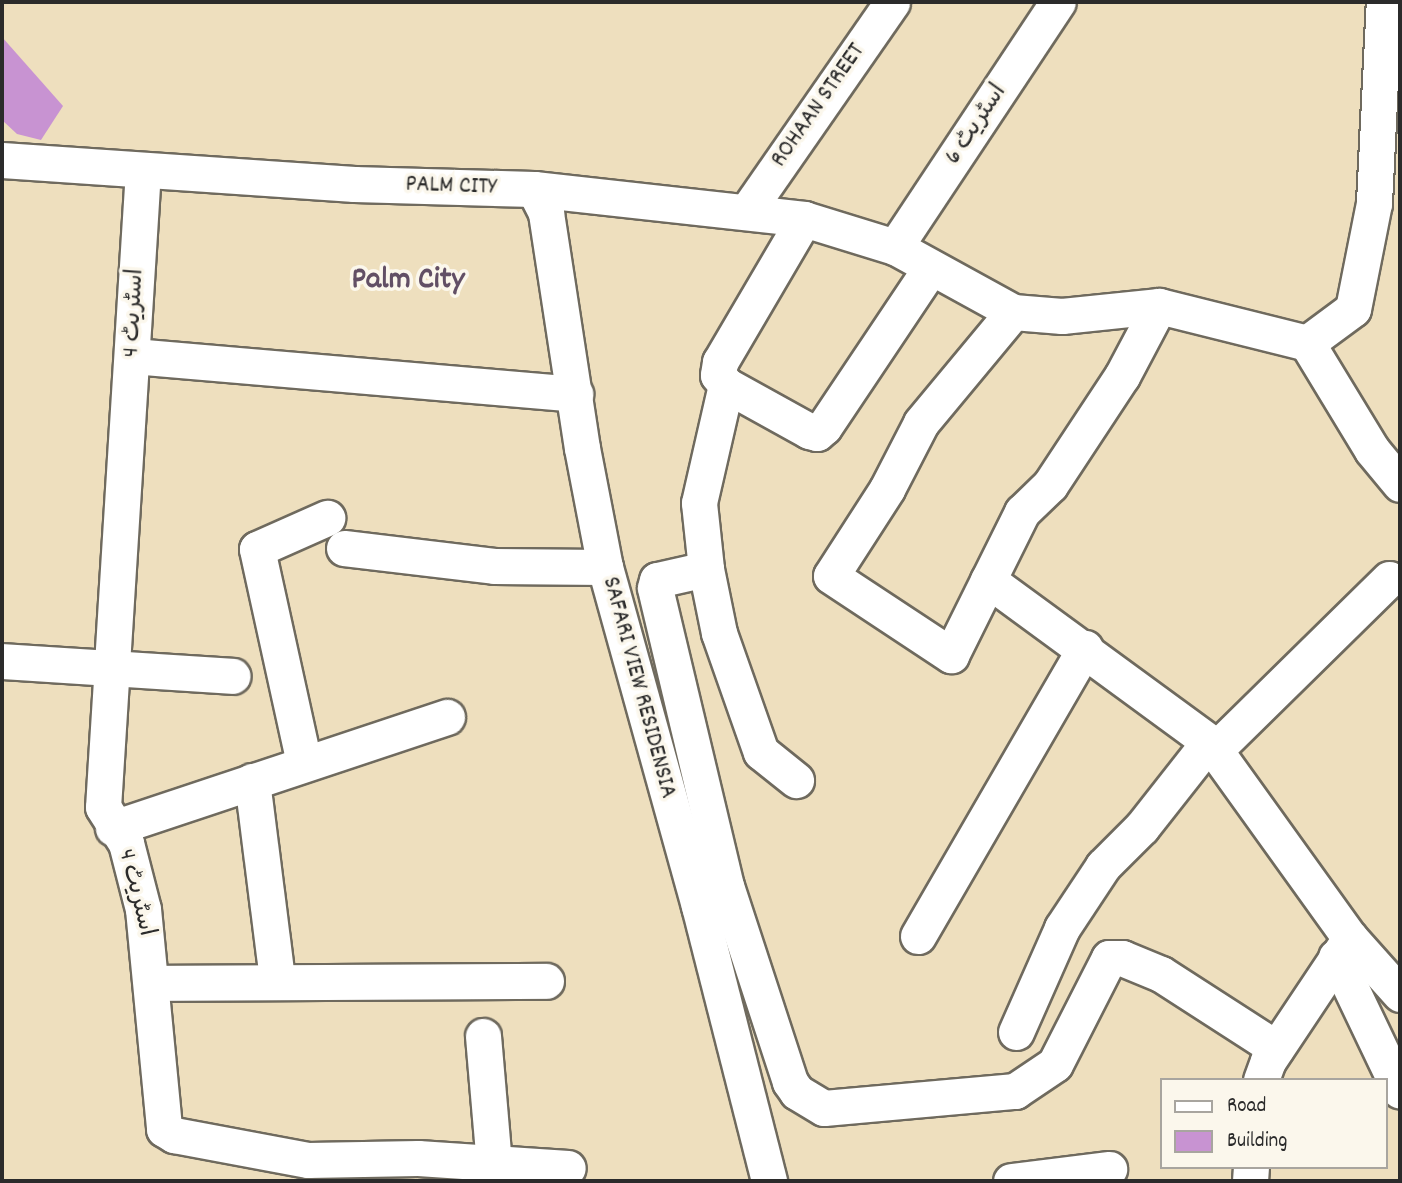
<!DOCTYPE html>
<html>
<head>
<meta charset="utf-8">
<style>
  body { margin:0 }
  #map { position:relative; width:1402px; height:1183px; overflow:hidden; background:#eedfbe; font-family:Dekko,"Playpen Sans Arabic",sans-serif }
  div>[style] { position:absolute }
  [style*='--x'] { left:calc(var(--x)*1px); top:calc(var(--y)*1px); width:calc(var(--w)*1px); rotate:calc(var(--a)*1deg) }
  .building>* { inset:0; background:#c893d2 }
  .roads { filter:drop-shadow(2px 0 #6f6a5e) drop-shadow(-2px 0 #6f6a5e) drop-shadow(0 2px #6f6a5e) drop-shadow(0 -2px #6f6a5e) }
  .minor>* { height:35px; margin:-17.5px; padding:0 17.5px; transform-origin:17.5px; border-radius:17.5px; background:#fff }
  span { translate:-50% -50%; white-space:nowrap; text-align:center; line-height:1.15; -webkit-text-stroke:7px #fbf7ec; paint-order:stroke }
  .street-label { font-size:24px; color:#2b2b2b }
  .district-label { font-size:32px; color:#624f65; font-weight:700 }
  .frame { position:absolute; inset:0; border:4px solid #2b2b2b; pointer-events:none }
  .legend { position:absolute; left:1160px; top:1078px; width:228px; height:91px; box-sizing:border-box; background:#fbf7ec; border:2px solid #a8a59f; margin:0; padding:9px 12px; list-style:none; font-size:21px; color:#2b2b2b }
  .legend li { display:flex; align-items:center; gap:14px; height:35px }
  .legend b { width:35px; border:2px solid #a8a59f }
</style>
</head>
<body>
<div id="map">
  <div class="building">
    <i style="clip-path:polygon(2px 37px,63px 106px,41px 140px,17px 134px,2px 120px)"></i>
  </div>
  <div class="roads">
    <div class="minor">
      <i style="--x:2;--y:160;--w:353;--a:3.9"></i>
      <i style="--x:354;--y:184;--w:180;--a:1.6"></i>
      <i style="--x:534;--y:189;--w:272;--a:6.3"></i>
      <i style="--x:804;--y:219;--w:95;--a:17.1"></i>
      <i style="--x:895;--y:247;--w:135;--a:28.8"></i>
      <i style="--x:1013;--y:312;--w:49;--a:4.7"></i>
      <i style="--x:1062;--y:316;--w:98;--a:-5.9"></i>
      <i style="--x:1159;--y:306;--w:153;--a:14"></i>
      <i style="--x:1307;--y:343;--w:125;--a:58.7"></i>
      <i style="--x:1372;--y:450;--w:44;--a:50.5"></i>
      <i style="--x:143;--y:170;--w:638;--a:93.59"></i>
      <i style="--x:103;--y:807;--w:43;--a:57.4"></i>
      <i style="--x:126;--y:843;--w:68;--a:75.6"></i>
      <i style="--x:143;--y:909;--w:221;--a:84.5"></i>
      <i style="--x:164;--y:1129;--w:12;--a:31"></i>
      <i style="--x:174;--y:1135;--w:136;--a:10.6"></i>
      <i style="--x:308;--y:1160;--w:110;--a:-1"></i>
      <i style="--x:418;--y:1158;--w:150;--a:3.8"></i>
      <i style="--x:534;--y:189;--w:27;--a:63"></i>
      <i style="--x:546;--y:213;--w:238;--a:81.3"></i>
      <i style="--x:582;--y:448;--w:121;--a:79.1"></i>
      <i style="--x:605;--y:567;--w:352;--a:74.5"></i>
      <i style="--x:699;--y:906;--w:284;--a:75.7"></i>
      <i style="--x:747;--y:211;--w:254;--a:-55.2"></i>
      <i style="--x:804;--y:219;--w:166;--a:120.4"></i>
      <i style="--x:720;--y:362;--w:13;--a:99"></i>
      <i style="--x:718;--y:375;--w:13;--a:51"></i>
      <i style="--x:726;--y:385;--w:95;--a:29"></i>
      <i style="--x:809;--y:431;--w:8;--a:14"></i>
      <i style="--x:817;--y:433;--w:9;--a:-41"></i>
      <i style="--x:824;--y:427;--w:192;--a:-56.2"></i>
      <i style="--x:895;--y:247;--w:294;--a:-56.4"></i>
      <i style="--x:1013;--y:312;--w:144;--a:129.7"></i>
      <i style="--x:921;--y:423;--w:74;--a:117.3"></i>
      <i style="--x:887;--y:489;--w:103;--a:122.8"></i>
      <i style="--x:831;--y:576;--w:144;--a:33.4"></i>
      <i style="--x:951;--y:655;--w:160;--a:-63.6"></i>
      <i style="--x:1022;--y:512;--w:39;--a:-44"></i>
      <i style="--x:1050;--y:485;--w:131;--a:-56.6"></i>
      <i style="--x:1122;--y:376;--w:79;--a:-62.1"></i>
      <i style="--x:1307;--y:343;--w:57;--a:-36.5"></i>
      <i style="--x:1353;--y:309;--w:108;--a:-78.8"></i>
      <i style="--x:1374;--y:203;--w:201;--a:-87.2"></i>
      <i style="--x:133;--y:356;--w:444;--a:4.9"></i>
      <i style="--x:726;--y:385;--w:121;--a:102.9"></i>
      <i style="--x:699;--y:503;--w:66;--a:83.9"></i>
      <i style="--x:706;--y:569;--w:65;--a:78.5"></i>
      <i style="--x:719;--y:633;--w:126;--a:70.6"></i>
      <i style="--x:761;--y:752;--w:45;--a:38.7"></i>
      <i style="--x:344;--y:548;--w:151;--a:6.8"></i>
      <i style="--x:494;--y:566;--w:111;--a:0.5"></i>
      <i style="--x:706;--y:569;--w:50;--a:167.3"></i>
      <i style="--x:657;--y:580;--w:8;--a:104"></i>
      <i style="--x:655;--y:588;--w:306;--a:76.6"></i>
      <i style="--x:726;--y:886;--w:206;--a:71.9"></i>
      <i style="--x:790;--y:1082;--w:12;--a:55"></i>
      <i style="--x:797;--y:1092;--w:31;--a:31"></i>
      <i style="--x:824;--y:1108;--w:192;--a:-5.1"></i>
      <i style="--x:1015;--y:1091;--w:48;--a:-34"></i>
      <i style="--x:1055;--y:1064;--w:119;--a:-63"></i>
      <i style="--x:1109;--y:958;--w:13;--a:0"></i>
      <i style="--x:1122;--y:958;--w:42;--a:22.3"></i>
      <i style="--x:1161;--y:974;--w:137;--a:32.8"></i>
      <i style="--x:988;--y:580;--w:274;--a:36.2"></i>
      <i style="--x:1209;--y:742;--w:241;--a:54.3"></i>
      <i style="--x:1350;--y:938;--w:75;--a:48.2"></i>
      <i style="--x:2;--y:661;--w:231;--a:3.7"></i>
      <i style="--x:1215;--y:750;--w:244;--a:-44.5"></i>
      <i style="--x:304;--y:763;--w:219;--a:-102.4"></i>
      <i style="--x:257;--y:549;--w:77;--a:-23.9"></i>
      <i style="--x:252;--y:781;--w:201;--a:82.8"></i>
      <i style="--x:113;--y:828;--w:352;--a:-18.4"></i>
      <i style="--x:918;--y:936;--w:333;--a:-59.9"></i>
      <i style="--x:1336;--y:957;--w:148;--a:64.5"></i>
      <i style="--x:153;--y:983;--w:393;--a:-0.3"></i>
      <i style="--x:1016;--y:1032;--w:114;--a:-66.1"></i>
      <i style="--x:1062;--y:928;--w:74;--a:-56.5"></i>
      <i style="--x:1103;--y:866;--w:55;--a:-45"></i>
      <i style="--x:1142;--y:827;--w:108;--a:-51.8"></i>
      <i style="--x:483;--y:1036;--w:128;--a:85.1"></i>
      <i style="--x:1261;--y:1080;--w:20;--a:-70"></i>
      <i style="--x:1268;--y:1061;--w:148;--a:-56.3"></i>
      <i style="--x:1011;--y:1181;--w:99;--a:-7"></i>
      <i style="--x:1250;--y:1181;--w:14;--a:-86"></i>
    </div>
  </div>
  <div class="street-label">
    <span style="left:819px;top:106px;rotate:-55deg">ROHAAN STREET</span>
    <span style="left:977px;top:125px;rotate:-56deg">اسٹریٹ 6</span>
    <span style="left:451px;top:187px;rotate:2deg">PALM CITY</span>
    <span style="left:135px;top:313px;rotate:-87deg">اسٹریٹ 4</span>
    <span style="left:638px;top:688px;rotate:75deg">SAFARI VIEW RESIDENSIA</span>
    <span style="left:135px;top:893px;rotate:76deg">اسٹریٹ 4</span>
  </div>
  <div class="district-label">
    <span style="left:408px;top:281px">Palm City</span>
  </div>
  <div class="frame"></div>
  <ul class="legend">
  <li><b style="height:9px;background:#fff"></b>Road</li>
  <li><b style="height:19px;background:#c893d2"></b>Building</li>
  </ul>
</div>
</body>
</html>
